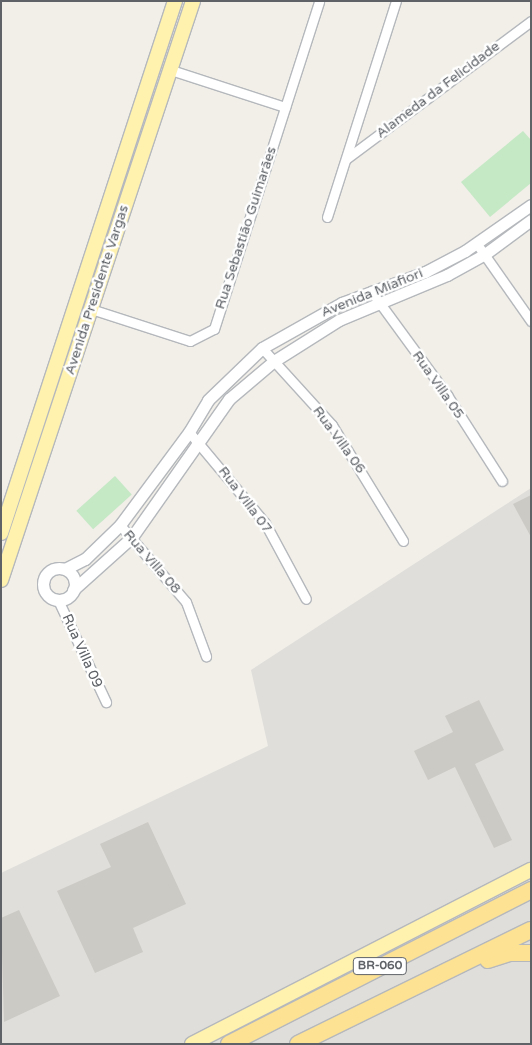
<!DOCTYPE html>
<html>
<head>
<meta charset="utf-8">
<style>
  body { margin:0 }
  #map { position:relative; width:532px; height:1045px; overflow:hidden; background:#f1efe8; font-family:"Varela Round",sans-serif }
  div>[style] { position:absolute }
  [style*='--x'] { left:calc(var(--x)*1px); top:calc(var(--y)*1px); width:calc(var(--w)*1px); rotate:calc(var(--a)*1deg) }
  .industrial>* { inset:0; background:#e0deda }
  .green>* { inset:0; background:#c5e8c5; transform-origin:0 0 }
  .building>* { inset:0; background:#cccac5 }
  .roads { filter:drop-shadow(1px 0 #b5b8bc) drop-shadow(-1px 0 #b5b8bc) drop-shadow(0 1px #b5b8bc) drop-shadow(0 -1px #b5b8bc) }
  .minor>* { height:9px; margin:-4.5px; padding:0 4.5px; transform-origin:4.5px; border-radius:4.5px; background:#fff }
  .tertiary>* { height:11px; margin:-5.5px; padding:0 5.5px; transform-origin:5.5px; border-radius:5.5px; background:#fff }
  .tertiary>.ring { margin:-5.5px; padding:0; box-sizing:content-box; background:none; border:11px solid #fff; border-radius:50% }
  .primary>* { height:14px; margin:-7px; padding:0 7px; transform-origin:7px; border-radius:7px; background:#fff2af }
  .motorway>* { height:16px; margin:-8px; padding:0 8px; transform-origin:8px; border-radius:8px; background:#fde293 }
  span { translate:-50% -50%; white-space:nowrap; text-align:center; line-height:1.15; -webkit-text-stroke:5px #fff; paint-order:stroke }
  .shield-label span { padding:1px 4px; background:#fff; border:1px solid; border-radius:4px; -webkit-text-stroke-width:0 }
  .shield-label { font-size:12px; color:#5f6368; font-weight:700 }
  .street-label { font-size:14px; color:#5f6368 }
  .frame { position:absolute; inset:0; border:2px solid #5f6368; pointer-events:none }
</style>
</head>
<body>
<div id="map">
  <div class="industrial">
    <i style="clip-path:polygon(531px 488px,531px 1044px,1px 1044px,1px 873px,268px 746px,251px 670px)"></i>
  </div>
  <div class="green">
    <i style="clip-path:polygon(523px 131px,531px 140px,531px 183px,490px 217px,461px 182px)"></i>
    <i style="left:115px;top:476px;width:25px;height:52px;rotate:48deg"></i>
  </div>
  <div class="building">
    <i style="clip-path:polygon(531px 495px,531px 537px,513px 504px)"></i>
    <i style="clip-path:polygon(479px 700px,504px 750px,475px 764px,512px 840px,494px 848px,455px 767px,428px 780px,414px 751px,453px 732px,445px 716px)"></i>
    <i style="clip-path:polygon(148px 822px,186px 904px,133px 928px,143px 952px,95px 973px,57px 891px,111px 867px,100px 844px)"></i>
    <i style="clip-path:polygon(19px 910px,60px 996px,4px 1022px,1px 918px)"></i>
  </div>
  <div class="roads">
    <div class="minor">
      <i style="--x:171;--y:70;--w:120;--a:18"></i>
      <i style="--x:346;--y:159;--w:231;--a:-36.7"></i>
      <i style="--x:327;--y:217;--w:227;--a:-72.3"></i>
      <i style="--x:477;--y:244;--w:94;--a:55"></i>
      <i style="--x:371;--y:291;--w:129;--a:53.8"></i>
      <i style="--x:447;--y:395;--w:102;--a:57.4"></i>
      <i style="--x:91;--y:309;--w:104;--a:17.9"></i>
      <i style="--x:190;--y:341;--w:27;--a:-27"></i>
      <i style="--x:214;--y:329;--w:344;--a:-72.2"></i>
      <i style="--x:262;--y:348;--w:104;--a:47.7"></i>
      <i style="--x:332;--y:425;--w:136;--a:58.5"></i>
      <i style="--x:189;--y:432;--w:119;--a:50.1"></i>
      <i style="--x:265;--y:523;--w:86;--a:61.7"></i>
      <i style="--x:120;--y:525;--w:101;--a:49.4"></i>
      <i style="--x:186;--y:602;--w:58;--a:69.7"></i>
      <i style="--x:58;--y:600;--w:113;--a:64.8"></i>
    </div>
    <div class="tertiary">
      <i class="ring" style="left:43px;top:568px;width:21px;height:21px"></i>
      <i style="--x:65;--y:569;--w:22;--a:-27"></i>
      <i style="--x:85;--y:559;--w:49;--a:-44.2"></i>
      <i style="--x:120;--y:525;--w:116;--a:-53.4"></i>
      <i style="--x:189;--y:432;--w:37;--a:-59"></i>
      <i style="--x:208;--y:400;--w:75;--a:-43.9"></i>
      <i style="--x:262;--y:348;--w:92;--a:-29.4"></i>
      <i style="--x:342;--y:303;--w:89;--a:-20.5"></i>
      <i style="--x:425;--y:272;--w:45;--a:-27.7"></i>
      <i style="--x:465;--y:251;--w:80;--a:-34.9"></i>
      <i style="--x:73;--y:590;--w:79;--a:-41.9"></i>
      <i style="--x:132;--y:537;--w:169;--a:-54.9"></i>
      <i style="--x:229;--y:399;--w:59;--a:-40.2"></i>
      <i style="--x:274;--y:361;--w:77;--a:-32.2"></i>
      <i style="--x:339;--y:320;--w:117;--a:-22.6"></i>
      <i style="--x:447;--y:275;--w:43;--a:-28.9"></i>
      <i style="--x:485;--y:254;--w:57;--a:-36.5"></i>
    </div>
    <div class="primary">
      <i style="--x:1;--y:533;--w:560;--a:-71.89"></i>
      <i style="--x:1;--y:580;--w:610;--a:-71.65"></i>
      <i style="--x:192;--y:1044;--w:381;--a:-27.2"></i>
    </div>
    <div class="motorway">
      <i style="--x:488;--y:960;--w:23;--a:-18"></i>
      <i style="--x:510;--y:953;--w:21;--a:0"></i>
      <i style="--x:229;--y:1044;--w:339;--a:-27"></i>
      <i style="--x:298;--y:1044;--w:259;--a:-26.1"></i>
    </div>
  </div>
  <div class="shield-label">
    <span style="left:380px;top:966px">BR-060</span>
  </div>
  <div class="street-label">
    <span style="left:438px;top:90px;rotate:-37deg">Alameda da Felicidade</span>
    <span style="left:246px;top:228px;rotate:-72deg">Rua Sebastião Guimarães</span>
    <span style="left:97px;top:290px;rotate:-72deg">Avenida Presidente Vargas</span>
    <span style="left:372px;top:293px;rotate:-22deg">Avenida Miafiori</span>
    <span style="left:438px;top:385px;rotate:55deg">Rua Villa 05</span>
    <span style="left:339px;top:440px;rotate:54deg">Rua Villa 06</span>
    <span style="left:245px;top:500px;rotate:53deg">Rua Villa 07</span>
    <span style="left:152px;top:562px;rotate:49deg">Rua Villa 08</span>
    <span style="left:82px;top:651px;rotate:66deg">Rua Villa 09</span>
  </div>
  <div class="frame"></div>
</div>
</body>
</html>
